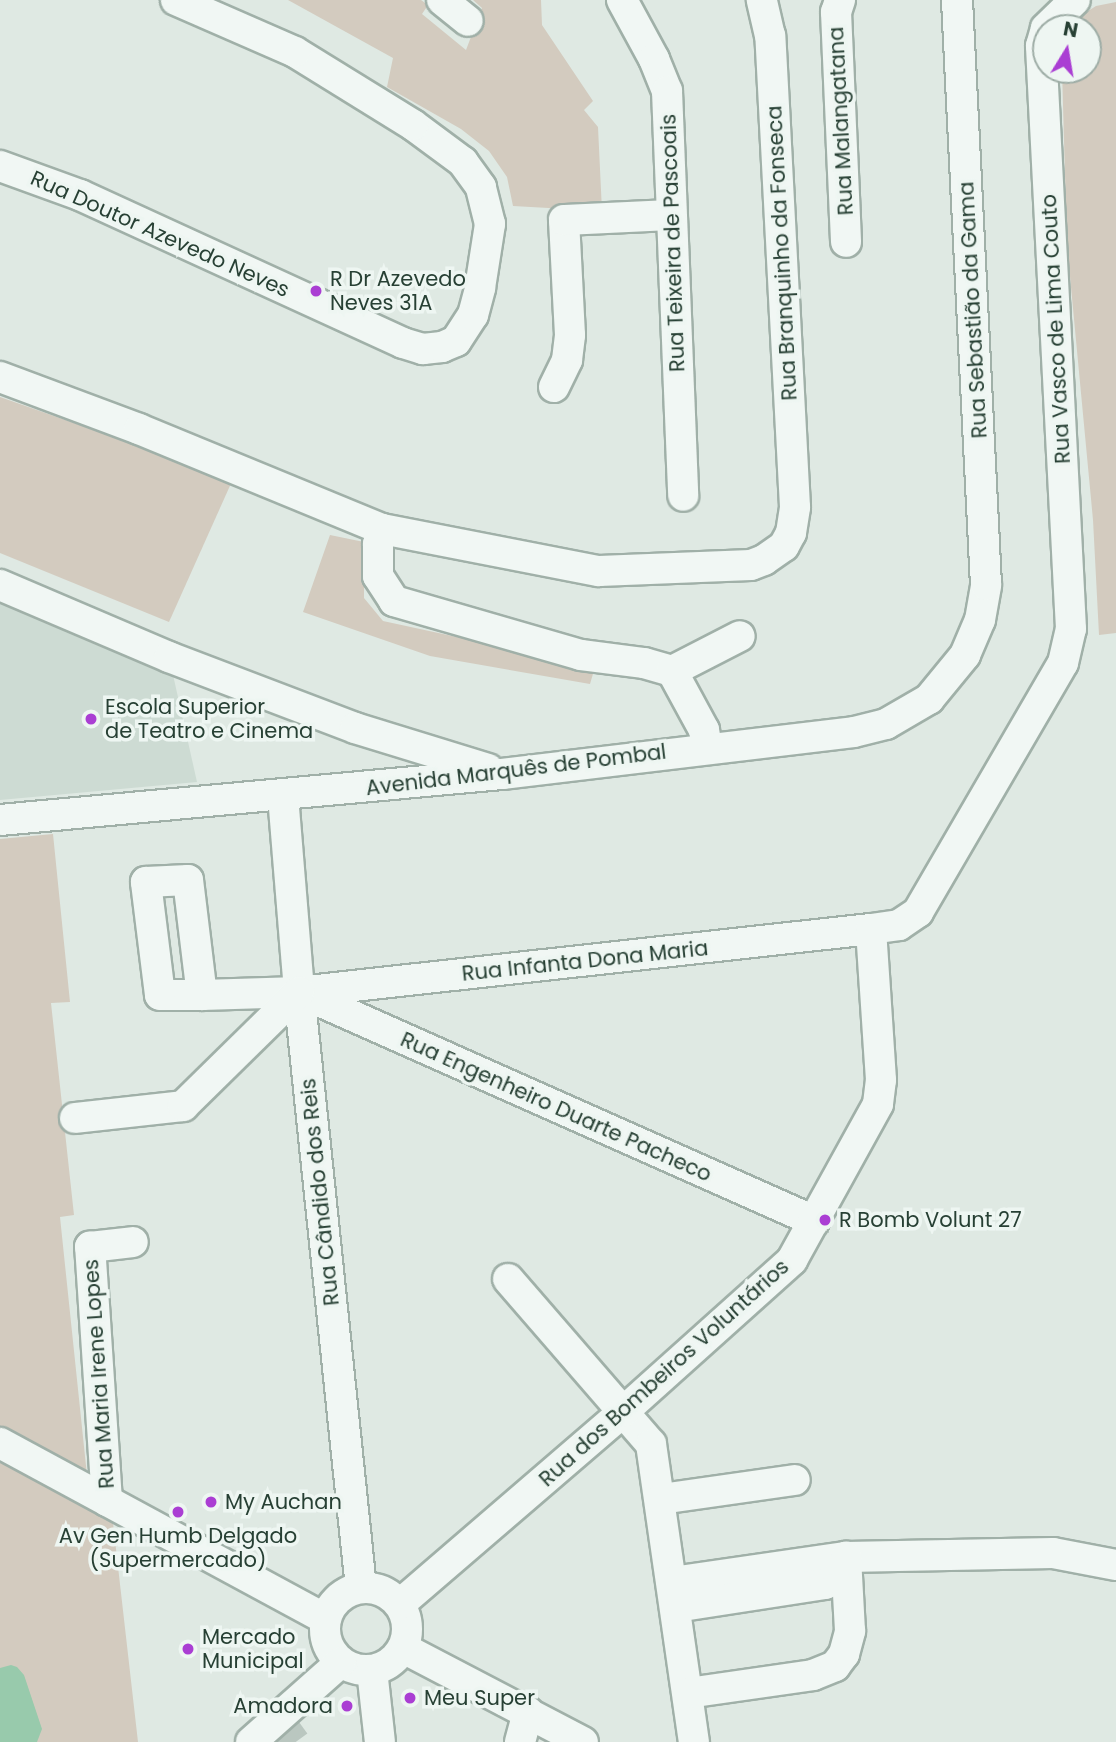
<!DOCTYPE html>
<html>
<head>
<meta charset="utf-8">
<style>
  body { margin:0 }
  #map { position:relative; width:1116px; height:1742px; overflow:hidden; background:#dfe9e3; font-family:Poppins,sans-serif }
  div>[style] { position:absolute }
  [style*='--x'] { left:calc(var(--x)*1px); top:calc(var(--y)*1px); width:calc(var(--w)*1px); rotate:calc(var(--a)*1deg) }
  .built>* { inset:0; background:#cddbd3 }
  .green>* { inset:0; background:#d3cbbf }
  .water>* { inset:0; background:#98caac }
  .minor-tunnel>* { height:30px; margin-top:-15px; transform-origin:0; background:repeating-linear-gradient(90deg,#bac7c0 0 30px,transparent 0 45px) }
  .roads { filter:drop-shadow(2px 0 #a0b0a8) drop-shadow(-2px 0 #a0b0a8) drop-shadow(0 2px #a0b0a8) drop-shadow(0 -2px #a0b0a8) }
  .minor>* { height:30px; margin:-15px; padding:0 15px; transform-origin:15px; border-radius:15px; background:#f1f7f4 }
  .minor>.ring { margin:-15px; padding:0; box-sizing:content-box; background:none; border:30px solid #f1f7f4; border-radius:50% }
  .dots>* { width:19px; height:19px; translate:-50% -50%; box-sizing:border-box; border:4px solid #eef6f2; border-radius:50% }
  span { translate:-50% -50%; white-space:nowrap; text-align:center; line-height:1.15; -webkit-text-stroke:7px #eef6f2; paint-order:stroke }
  .street-label { font-size:21px; color:#274034 }
  .poi-label { font-size:21px; color:#274034 }
  .left { translate:0 -50%; text-align:left }
  .right { translate:-100% -50%; text-align:right }
  .north { position:absolute; left:1032px; top:14px; width:70px; height:70px; box-sizing:border-box; background:#eef6f2; border:2px solid #9eada6; border-radius:50%; rotate:11deg; font-size:19px; font-weight:700; line-height:28px; text-align:center; color:#274034 }
  .north::after { content:''; display:block; margin:auto; width:24px; height:32px; background:#aa3ed3; clip-path:polygon(50% 0,100% 100%,50% 72%,0 100%) }
</style>
</head>
<body>
<div id="map">
  <div class="built">
    <i style="clip-path:polygon(0 598px,169px 657px,197px 782px,0 800px)"></i>
  </div>
  <div class="green">
    <i style="clip-path:polygon(288px 0,421px 0,428px 5px,422px 14px,466px 50px,482px 8px,473px 0,541px 0,542px 25px,593px 101px,584px 110px,598px 127px,602px 211px,513px 206px,507px 177px,489px 151px,461px 129px,387px 87px,393px 58px)"></i>
    <i style="clip-path:polygon(1116px 2px,1116px 633px,1099px 635px,1093px 520px,1067px 245px,1062px 70px,1088px 70px,1088px 28px,1061px 28px,1096px 6px)"></i>
    <i style="clip-path:polygon(0 397px,233px 479px,169px 622px,0 553px)"></i>
    <i style="clip-path:polygon(330px 535px,364px 542px,364px 598px,383px 621px,595px 667px,590px 684px,430px 656px,303px 612px)"></i>
    <i style="clip-path:polygon(53px 834px,70px 1002px,51px 1003px,74px 1215px,60px 1217px,90px 1504px,112px 1514px,138px 1742px,0 1742px,0 839px)"></i>
  </div>
  <div class="water">
    <i style="clip-path:polygon(11px 1665px,17px 1667px,24px 1675px,42px 1729px,37px 1742px,0 1742px,0 1668px)"></i>
  </div>
  <div class="minor-tunnel">
    <i style="--x:287;--y:1731;--w:14;--a:54"></i>
  </div>
  <div class="roads">
    <div class="minor">
      <i style="--x:442;--y:0;--w:33;--a:39"></i>
      <i style="--x:622;--y:0;--w:67;--a:61.5"></i>
      <i style="--x:654;--y:59;--w:35;--a:68"></i>
      <i style="--x:667;--y:91;--w:405;--a:87.7"></i>
      <i style="--x:840;--y:0;--w:13;--a:108"></i>
      <i style="--x:836;--y:12;--w:230;--a:87.5"></i>
      <i style="--x:1046;--y:28;--w:40;--a:-44"></i>
      <i style="--x:0;--y:166;--w:85;--a:19.9"></i>
      <i style="--x:80;--y:195;--w:355;--a:24.6"></i>
      <i style="--x:403;--y:343;--w:21;--a:17"></i>
      <i style="--x:423;--y:349;--w:19;--a:-6"></i>
      <i style="--x:442;--y:347;--w:15;--a:-23"></i>
      <i style="--x:456;--y:341;--w:31;--a:-57"></i>
      <i style="--x:473;--y:315;--w:28;--a:-75"></i>
      <i style="--x:480;--y:288;--w:65;--a:-81.1"></i>
      <i style="--x:490;--y:224;--w:38;--a:-104"></i>
      <i style="--x:481;--y:187;--w:31;--a:-126"></i>
      <i style="--x:463;--y:162;--w:62;--a:-143.5"></i>
      <i style="--x:413;--y:125;--w:139;--a:-148.3"></i>
      <i style="--x:295;--y:52;--w:130;--a:-156.4"></i>
      <i style="--x:0;--y:377;--w:148;--a:20.5"></i>
      <i style="--x:139;--y:429;--w:263;--a:22.4"></i>
      <i style="--x:382;--y:529;--w:221;--a:11"></i>
      <i style="--x:599;--y:571;--w:152;--a:-2.3"></i>
      <i style="--x:751;--y:565;--w:14;--a:-21"></i>
      <i style="--x:764;--y:560;--w:24;--a:-35"></i>
      <i style="--x:784;--y:546;--w:15;--a:-62"></i>
      <i style="--x:791;--y:533;--w:26;--a:-81"></i>
      <i style="--x:795;--y:507;--w:472;--a:-93"></i>
      <i style="--x:770;--y:36;--w:37;--a:-103"></i>
      <i style="--x:554;--y:387;--w:30;--a:-64"></i>
      <i style="--x:567;--y:360;--w:25;--a:-83"></i>
      <i style="--x:570;--y:335;--w:115;--a:-93"></i>
      <i style="--x:564;--y:220;--w:107;--a:-2.7"></i>
      <i style="--x:382;--y:529;--w:16;--a:105"></i>
      <i style="--x:378;--y:544;--w:32;--a:90"></i>
      <i style="--x:378;--y:576;--w:30;--a:57"></i>
      <i style="--x:394;--y:601;--w:195;--a:16.1"></i>
      <i style="--x:581;--y:655;--w:64;--a:7.2"></i>
      <i style="--x:644;--y:663;--w:29;--a:16"></i>
      <i style="--x:672;--y:671;--w:67;--a:61.5"></i>
      <i style="--x:704;--y:730;--w:17;--a:80"></i>
      <i style="--x:0;--y:585;--w:184;--a:23.1"></i>
      <i style="--x:169;--y:657;--w:199;--a:20.9"></i>
      <i style="--x:355;--y:728;--w:139;--a:17.1"></i>
      <i style="--x:672;--y:671;--w:76;--a:-27.2"></i>
      <i style="--x:283;--y:796;--w:197;--a:85.3"></i>
      <i style="--x:299;--y:992;--w:599;--a:84.06"></i>
      <i style="--x:0;--y:820;--w:504;--a:-5.24"></i>
      <i style="--x:502;--y:774;--w:354;--a:-6.8"></i>
      <i style="--x:854;--y:732;--w:33;--a:-14"></i>
      <i style="--x:886;--y:724;--w:50;--a:-30.2"></i>
      <i style="--x:929;--y:699;--w:57;--a:-50.7"></i>
      <i style="--x:965;--y:655;--w:38;--a:-67"></i>
      <i style="--x:980;--y:620;--w:36;--a:-80"></i>
      <i style="--x:986;--y:585;--w:586;--a:-92.84"></i>
      <i style="--x:299;--y:992;--w:564;--a:23.97"></i>
      <i style="--x:202;--y:995;--w:42;--a:180"></i>
      <i style="--x:160;--y:995;--w:114;--a:-97.1"></i>
      <i style="--x:146;--y:882;--w:42;--a:-2.7"></i>
      <i style="--x:188;--y:880;--w:116;--a:83.1"></i>
      <i style="--x:202;--y:995;--w:97;--a:-1.8"></i>
      <i style="--x:299;--y:992;--w:575;--a:-6.29"></i>
      <i style="--x:75;--y:1118;--w:109;--a:-6.3"></i>
      <i style="--x:183;--y:1106;--w:163;--a:-44.5"></i>
      <i style="--x:508;--y:1279;--w:218;--a:49.1"></i>
      <i style="--x:651;--y:1444;--w:301;--a:81.8"></i>
      <i style="--x:0;--y:1443;--w:370;--a:28.4"></i>
      <i style="--x:661;--y:1499;--w:135;--a:-8.1"></i>
      <i style="--x:107;--y:1501;--w:255;--a:-93.8"></i>
      <i style="--x:90;--y:1247;--w:43;--a:-6.6"></i>
      <i style="--x:672;--y:1582;--w:176;--a:-8.2"></i>
      <i style="--x:846;--y:1557;--w:207;--a:-1.1"></i>
      <i style="--x:1053;--y:1553;--w:64;--a:10.8"></i>
      <i class="ring" style="left:325px;top:1588px;width:52px;height:52px"></i>
      <i style="--x:400;--y:1604;--w:296;--a:-40.7"></i>
      <i style="--x:624;--y:1411;--w:226;--a:-41.9"></i>
      <i style="--x:792;--y:1260;--w:178;--a:-61.1"></i>
      <i style="--x:878;--y:1104;--w:24;--a:-83"></i>
      <i style="--x:881;--y:1080;--w:151;--a:-93.8"></i>
      <i style="--x:871;--y:929;--w:28;--a:-8"></i>
      <i style="--x:899;--y:925;--w:23;--a:-34"></i>
      <i style="--x:918;--y:912;--w:288;--a:-59.8"></i>
      <i style="--x:1063;--y:663;--w:35;--a:-77"></i>
      <i style="--x:1071;--y:629;--w:584;--a:-92.95"></i>
      <i style="--x:1041;--y:46;--w:18;--a:-74"></i>
      <i style="--x:676;--y:1607;--w:151;--a:-8.8"></i>
      <i style="--x:825;--y:1584;--w:15;--a:-28"></i>
      <i style="--x:838;--y:1577;--w:22;--a:-68"></i>
      <i style="--x:403;--y:1648;--w:203;--a:27.6"></i>
      <i style="--x:372;--y:1670;--w:72;--a:83.7"></i>
      <i style="--x:688;--y:1693;--w:126;--a:-8.2"></i>
      <i style="--x:813;--y:1675;--w:24;--a:-22"></i>
      <i style="--x:835;--y:1666;--w:15;--a:-53"></i>
      <i style="--x:844;--y:1654;--w:24;--a:-75"></i>
      <i style="--x:850;--y:1631;--w:74;--a:-93.1"></i>
      <i style="--x:251;--y:1742;--w:120;--a:-41.6"></i>
      <i style="--x:520;--y:1742;--w:31;--a:-75"></i>
    </div>
  </div>
  <div class="dots">
    <i style="left:316px;top:291px;background:#aa3ed3"></i>
    <i style="left:91px;top:719px;background:#aa3ed3"></i>
    <i style="left:825px;top:1220px;background:#aa3ed3"></i>
    <i style="left:211px;top:1502px;background:#aa3ed3"></i>
    <i style="left:178px;top:1512px;background:#aa3ed3"></i>
    <i style="left:188px;top:1649px;background:#aa3ed3"></i>
    <i style="left:410px;top:1698px;background:#aa3ed3"></i>
    <i style="left:347px;top:1706px;background:#aa3ed3"></i>
  </div>
  <div class="street-label">
    <span style="left:841px;top:121px;rotate:-93deg">Rua Malangatana</span>
    <span style="left:160px;top:234px;rotate:24deg">Rua Doutor Azevedo Neves</span>
    <span style="left:673px;top:243px;rotate:-92deg">Rua Teixeira de Pascoais</span>
    <span style="left:782px;top:253px;rotate:-93deg">Rua Branquinho da Fonseca</span>
    <span style="left:973px;top:310px;rotate:-93deg">Rua Sebastião da Gama</span>
    <span style="left:1056px;top:329px;rotate:-93deg">Rua Vasco de Lima Couto</span>
    <span style="left:516px;top:770px;rotate:-7deg">Avenida Marquês de Pombal</span>
    <span style="left:585px;top:961px;rotate:-6deg">Rua Infanta Dona Maria</span>
    <span style="left:556px;top:1107px;rotate:24deg">Rua Engenheiro Duarte Pacheco</span>
    <span style="left:320px;top:1192px;rotate:-96deg">Rua Cândido dos Reis</span>
    <span style="left:664px;top:1373px;rotate:-42deg">Rua dos Bombeiros Voluntários</span>
    <span style="left:99px;top:1374px;rotate:-94deg">Rua Maria Irene Lopes</span>
  </div>
  <div class="poi-label">
    <span class="left" style="left:330px;top:291px">R Dr Azevedo<br>Neves 31A</span>
    <span class="left" style="left:105px;top:719px">Escola Superior<br>de Teatro e Cinema</span>
    <span class="left" style="left:839px;top:1220px">R Bomb Volunt 27</span>
    <span class="left" style="left:225px;top:1502px">My Auchan</span>
    <span style="left:178px;top:1548px">Av Gen Humb Delgado<br>(Supermercado)</span>
    <span class="left" style="left:202px;top:1649px">Mercado<br>Municipal</span>
    <span class="left" style="left:424px;top:1698px">Meu Super</span>
    <span class="right" style="left:333px;top:1706px">Amadora</span>
  </div>
  <div class="north">N</div>
</div>
</body>
</html>
